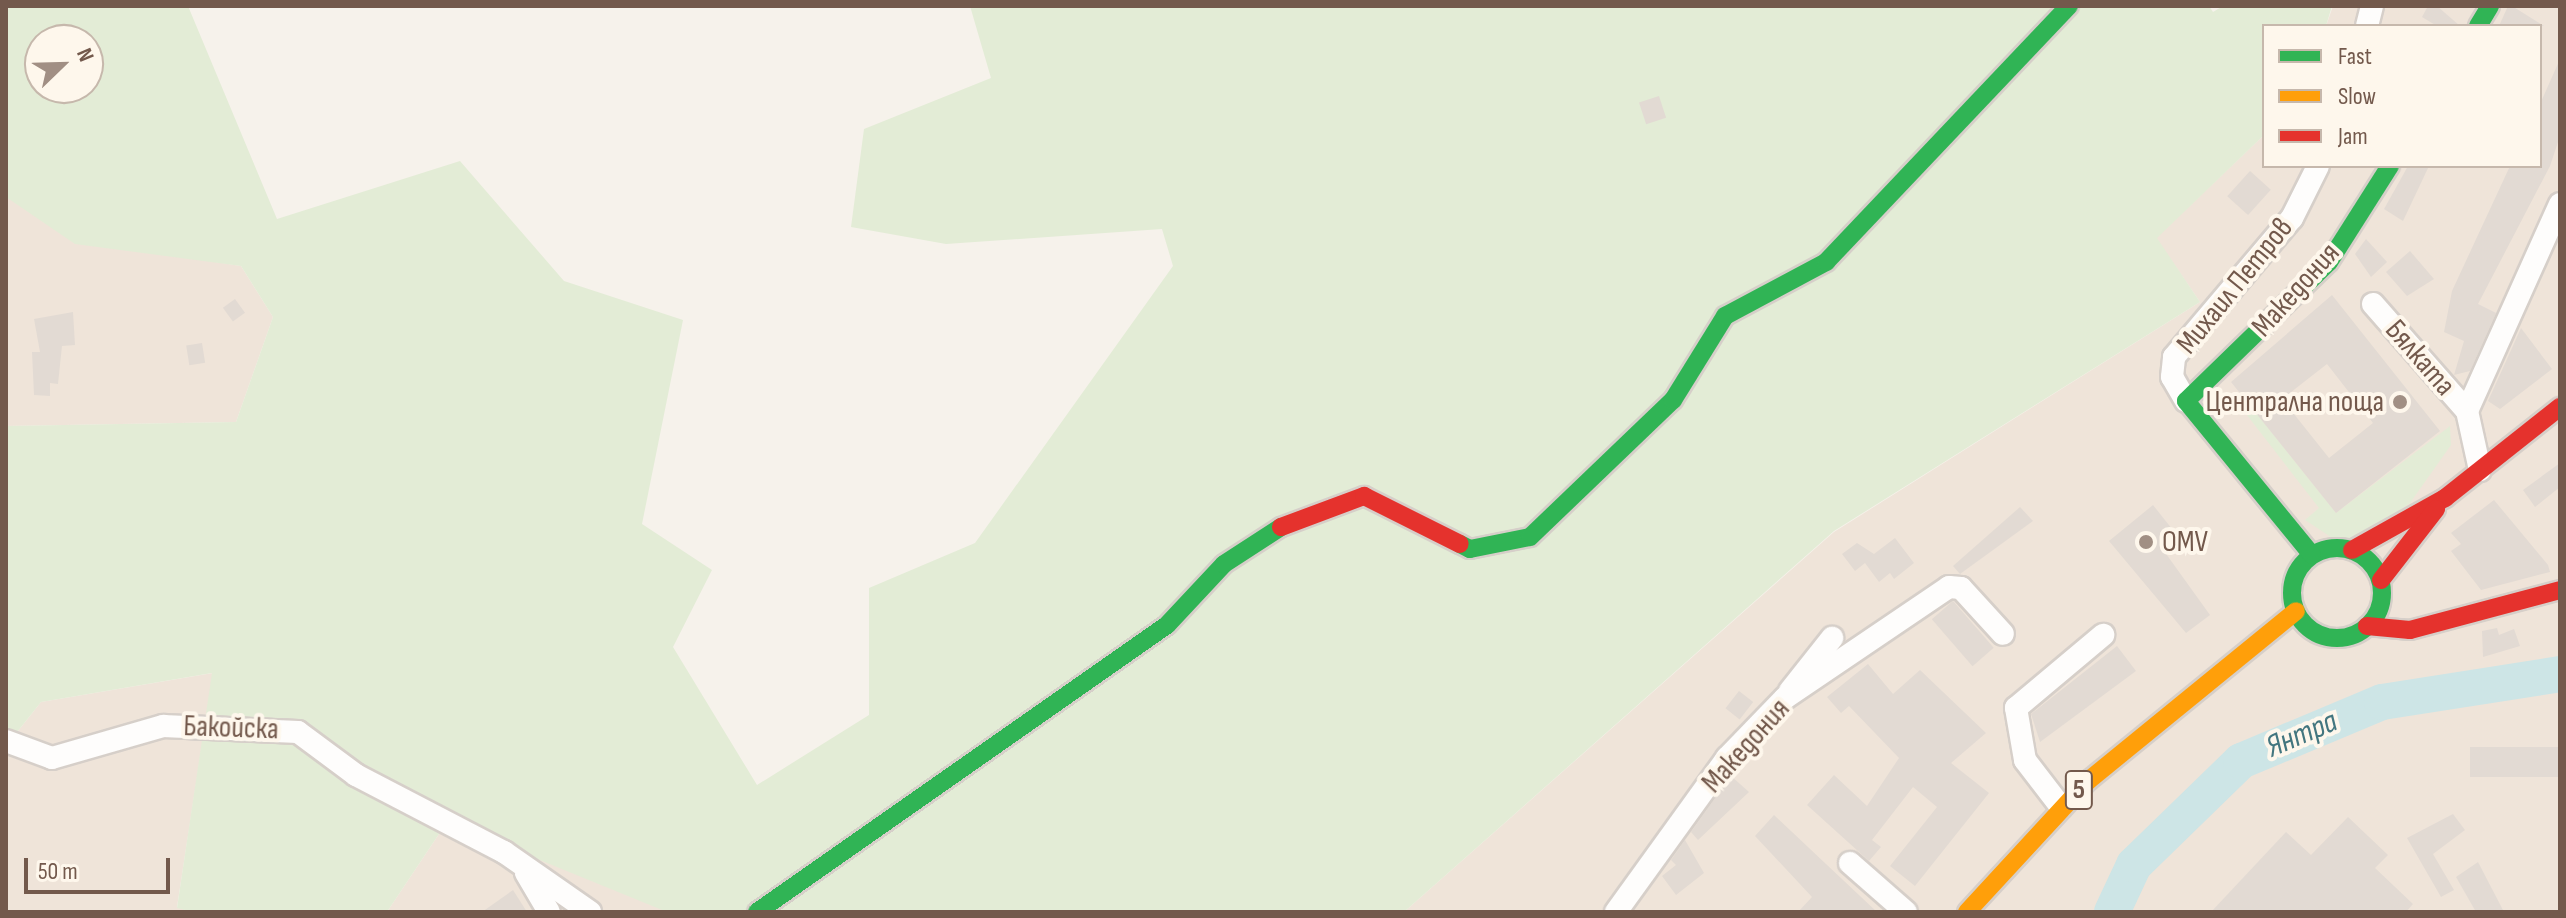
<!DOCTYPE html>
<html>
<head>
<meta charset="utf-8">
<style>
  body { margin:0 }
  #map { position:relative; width:2566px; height:918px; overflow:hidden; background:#f6f2eb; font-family:"Sofia Sans Condensed",sans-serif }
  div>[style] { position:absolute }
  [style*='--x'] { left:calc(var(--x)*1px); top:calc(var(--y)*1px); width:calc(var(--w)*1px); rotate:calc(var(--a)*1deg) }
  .residential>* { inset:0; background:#efe4d9 }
  .green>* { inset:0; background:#e3ecd6 }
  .river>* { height:36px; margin:-18px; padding:0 18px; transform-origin:18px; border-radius:18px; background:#cde5e6 }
  .building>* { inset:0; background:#e2dad3; transform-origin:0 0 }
  .roads { filter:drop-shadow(2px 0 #d6cfc9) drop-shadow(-2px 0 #d6cfc9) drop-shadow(0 2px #d6cfc9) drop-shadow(0 -2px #d6cfc9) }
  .street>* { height:22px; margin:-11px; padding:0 11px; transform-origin:11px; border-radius:11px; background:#fefdfc }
  .fast>* { height:18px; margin:-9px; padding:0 9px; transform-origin:9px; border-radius:9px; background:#30b455 }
  .fast>.ring { margin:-9px; padding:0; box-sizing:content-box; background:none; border:18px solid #30b455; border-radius:50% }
  .slow>* { height:18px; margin:-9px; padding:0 9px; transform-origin:9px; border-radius:9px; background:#ff9f0a }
  .jam>* { height:18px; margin:-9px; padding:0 9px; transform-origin:9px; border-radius:9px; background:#e5322d }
  .dots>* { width:22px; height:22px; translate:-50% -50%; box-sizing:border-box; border:4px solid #fef7ec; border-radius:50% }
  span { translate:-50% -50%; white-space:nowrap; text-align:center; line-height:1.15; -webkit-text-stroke:8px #fef7ec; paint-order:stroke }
  .shield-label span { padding:2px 6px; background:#fef7ec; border:2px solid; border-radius:6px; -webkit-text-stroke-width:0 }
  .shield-label { font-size:28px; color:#73594c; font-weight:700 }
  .street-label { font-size:30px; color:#73594c }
  .poi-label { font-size:30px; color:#73594c }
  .right { translate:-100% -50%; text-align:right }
  .left { translate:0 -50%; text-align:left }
  .water-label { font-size:32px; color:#43767f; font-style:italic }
  .frame { position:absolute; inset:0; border:8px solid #73594c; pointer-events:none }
  .legend { position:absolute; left:2262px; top:24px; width:280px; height:144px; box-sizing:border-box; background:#fef7ec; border:2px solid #c6b8ac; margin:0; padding:10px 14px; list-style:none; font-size:24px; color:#73594c }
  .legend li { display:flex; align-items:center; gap:16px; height:40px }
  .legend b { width:40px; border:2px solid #c6b8ac }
  .north { position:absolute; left:24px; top:24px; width:80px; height:80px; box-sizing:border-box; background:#fef7ec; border:2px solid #c6b8ac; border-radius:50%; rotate:67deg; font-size:22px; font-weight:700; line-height:32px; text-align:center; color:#73594c }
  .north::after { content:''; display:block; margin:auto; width:28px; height:36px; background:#a18f84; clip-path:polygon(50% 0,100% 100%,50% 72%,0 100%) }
  .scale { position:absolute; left:24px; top:858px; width:146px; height:36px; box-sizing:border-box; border:4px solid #73594c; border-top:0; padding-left:10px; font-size:24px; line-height:28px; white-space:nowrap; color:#73594c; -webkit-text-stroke:6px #fef7ec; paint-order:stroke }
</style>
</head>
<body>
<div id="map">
  <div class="residential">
    <i style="clip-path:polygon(2333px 6px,2560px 6px,2560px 912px,1404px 912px,1834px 532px,2200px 302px,2156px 238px,2264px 135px,2264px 166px,2540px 166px,2540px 26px,2326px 26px)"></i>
    <i style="clip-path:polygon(6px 197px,184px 257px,241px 266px,273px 317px,236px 422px,6px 426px)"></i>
    <i style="clip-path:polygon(213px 673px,177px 907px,193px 912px,6px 912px,6px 746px,41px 702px)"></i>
    <i style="clip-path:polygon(447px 822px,660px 903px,667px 912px,387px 912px)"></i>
  </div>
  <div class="green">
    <i style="clip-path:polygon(evenodd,6px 6px,188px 6px,277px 219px,460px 161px,564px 281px,683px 320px,642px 524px,712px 570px,673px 647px,757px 785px,869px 715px,869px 588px,975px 543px,1173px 266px,1162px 229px,946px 244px,851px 227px,864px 129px,991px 78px,970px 6px,2209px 6px,2213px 12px,2223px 6px,2332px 6px,2326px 26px,2264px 26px,2264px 135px,2157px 238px,2200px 302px,1834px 531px,1404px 912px,667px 912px,447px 822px,387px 912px,193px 912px,177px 908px,212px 673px,41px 702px,6px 746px,6px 426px,236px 422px,273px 317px,241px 266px,75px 244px,6px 197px,6px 6px,40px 40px,88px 40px,88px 88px,40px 88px,40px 40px)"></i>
    <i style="clip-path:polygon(2249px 404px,2336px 513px,2450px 426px,2451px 445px,2410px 503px,2355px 544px,2337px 541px,2305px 520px,2319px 508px,2243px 410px)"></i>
  </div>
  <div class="river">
    <i style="--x:2112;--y:912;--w:52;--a:-64.9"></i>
    <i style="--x:2134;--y:865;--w:149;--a:-44.2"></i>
    <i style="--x:2241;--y:761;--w:153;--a:-22.7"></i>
    <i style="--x:2382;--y:702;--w:180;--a:-8.9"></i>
  </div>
  <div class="building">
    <i style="clip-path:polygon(2428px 6px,2437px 6px,2460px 26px,2437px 26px,2422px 17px)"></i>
    <i style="clip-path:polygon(2508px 6px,2512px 6px,2544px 26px,2499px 26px)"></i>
    <i style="clip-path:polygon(2560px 59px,2560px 136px,2550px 166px,2478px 304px,2496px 313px,2470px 371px,2454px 375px,2464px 341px,2444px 332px,2452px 291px,2510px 166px,2540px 166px,2540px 104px)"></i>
    <i style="left:1659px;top:96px;width:23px;height:21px;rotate:72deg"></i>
    <i style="clip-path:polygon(2408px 166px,2429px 166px,2403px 221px,2384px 209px)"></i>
    <i style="left:2250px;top:171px;width:28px;height:34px;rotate:42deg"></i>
    <i style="clip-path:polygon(2366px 239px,2387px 262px,2371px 277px,2355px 254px)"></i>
    <i style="clip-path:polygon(2410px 251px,2434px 279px,2407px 296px,2386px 272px)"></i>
    <i style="clip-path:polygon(evenodd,2332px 295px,2440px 431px,2336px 513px,2231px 382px,2332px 295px,2327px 364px,2373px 423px,2329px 458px,2282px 399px,2327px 364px)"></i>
    <i style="left:235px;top:299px;width:17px;height:15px;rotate:54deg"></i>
    <i style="clip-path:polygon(73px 312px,75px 345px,62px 346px,58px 384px,50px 383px,50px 396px,34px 395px,32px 352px,40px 352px,34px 319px)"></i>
    <i style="clip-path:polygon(2521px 328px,2552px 369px,2500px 409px,2488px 401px)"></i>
    <i style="left:202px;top:343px;width:20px;height:16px;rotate:81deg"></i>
    <i style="clip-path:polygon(2560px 463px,2560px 487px,2535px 507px,2523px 490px)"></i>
    <i style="clip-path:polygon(2494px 500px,2548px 565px,2550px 572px,2481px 590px,2451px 551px,2461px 544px,2451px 533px)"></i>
    <i style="clip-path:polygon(2153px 505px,2180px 539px,2164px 551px,2210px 615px,2186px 633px,2109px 541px)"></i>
    <i style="clip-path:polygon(2020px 507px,2033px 521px,1960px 574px,1953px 566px)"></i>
    <i style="clip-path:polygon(1895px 538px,1914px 563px,1894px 579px,1890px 573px,1879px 582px,1865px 563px,1855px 571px,1842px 554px,1857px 543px,1874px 554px)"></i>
    <i style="left:1953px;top:601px;width:62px;height:28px;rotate:49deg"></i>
    <i style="clip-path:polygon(2497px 628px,2499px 635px,2514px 629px,2520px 646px,2483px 657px,2482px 631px)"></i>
    <i style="clip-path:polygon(2117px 646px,2136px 671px,2040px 742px,2031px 714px)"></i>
    <i style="clip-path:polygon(1868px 664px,1893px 694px,1920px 670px,1986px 733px,1951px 763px,1989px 793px,1915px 886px,1890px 866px,1937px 807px,1913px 787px,1872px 840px,1881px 847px,1869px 861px,1807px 805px,1834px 775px,1867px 806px,1899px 758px,1849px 706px,1841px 713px,1827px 697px)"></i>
    <i style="left:1739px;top:691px;width:18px;height:22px;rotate:38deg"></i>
    <i style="left:2560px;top:747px;width:30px;height:90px;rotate:90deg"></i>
    <i style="clip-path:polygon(1731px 776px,1749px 792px,1698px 840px,1691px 832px)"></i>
    <i style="clip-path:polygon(2453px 814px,2465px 830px,2433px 854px,2454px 890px,2441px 897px,2407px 838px)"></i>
    <i style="clip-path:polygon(1774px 815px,1826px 864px,1877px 912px,1798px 912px,1812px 897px,1755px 836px)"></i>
    <i style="clip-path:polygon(2348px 817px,2388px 855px,2375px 868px,2413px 904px,2406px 912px,2211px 912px,2286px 832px,2311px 855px)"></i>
    <i style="clip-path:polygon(1685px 840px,1704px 873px,1676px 895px,1662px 876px,1676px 865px,1671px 860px)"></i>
    <i style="clip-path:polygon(2478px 862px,2504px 912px,2476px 912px,2456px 877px)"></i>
    <i style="clip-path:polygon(513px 890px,527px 912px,482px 912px)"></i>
  </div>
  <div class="roads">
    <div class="street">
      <i style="--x:2367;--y:26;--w:21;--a:-76"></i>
      <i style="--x:2373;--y:304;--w:142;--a:48.7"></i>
      <i style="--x:2186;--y:401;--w:28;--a:-120"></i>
      <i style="--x:2172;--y:377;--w:20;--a:-84"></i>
      <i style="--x:2174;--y:357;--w:182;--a:-49.7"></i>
      <i style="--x:2292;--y:218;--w:58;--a:-63.4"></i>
      <i style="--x:2480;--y:470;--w:60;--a:-102.4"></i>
      <i style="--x:2467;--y:411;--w:227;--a:-65.8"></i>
      <i style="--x:1790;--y:691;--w:68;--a:-51.6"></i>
      <i style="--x:6;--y:741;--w:49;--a:20.3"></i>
      <i style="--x:52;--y:758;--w:116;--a:-16.1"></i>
      <i style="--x:163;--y:726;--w:135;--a:2.5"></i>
      <i style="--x:298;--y:732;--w:72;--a:36.6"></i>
      <i style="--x:356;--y:775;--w:167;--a:27.5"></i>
      <i style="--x:504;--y:852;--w:105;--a:34.9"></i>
      <i style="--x:2061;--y:807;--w:59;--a:-127.5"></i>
      <i style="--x:2025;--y:760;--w:53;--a:-99.8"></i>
      <i style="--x:2016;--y:708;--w:114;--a:-40"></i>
      <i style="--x:1850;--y:863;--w:74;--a:41.2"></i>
      <i style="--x:526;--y:873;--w:45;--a:59.5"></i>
      <i style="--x:1616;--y:912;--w:190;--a:-54.2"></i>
      <i style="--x:1727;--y:758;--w:83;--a:-46"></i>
      <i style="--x:1785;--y:698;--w:198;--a:-34.1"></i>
      <i style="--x:1949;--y:587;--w:12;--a:5"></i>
      <i style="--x:1961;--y:588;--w:62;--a:47.6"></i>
    </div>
    <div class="fast">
      <i style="--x:2478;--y:26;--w:23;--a:-59"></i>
      <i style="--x:1460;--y:544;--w:11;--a:27"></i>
      <i style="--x:1470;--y:549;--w:61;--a:-11.3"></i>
      <i style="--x:1530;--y:537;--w:198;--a:-43.8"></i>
      <i style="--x:1673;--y:400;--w:99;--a:-58.2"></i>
      <i style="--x:1725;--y:316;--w:115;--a:-28.1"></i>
      <i style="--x:1826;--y:262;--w:353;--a:-46.5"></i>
      <i class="ring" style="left:2292px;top:548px;width:72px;height:72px"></i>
      <i style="--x:2312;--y:555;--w:199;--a:-129.3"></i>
      <i style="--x:2186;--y:401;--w:199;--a:-44.2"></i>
      <i style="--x:2329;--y:262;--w:114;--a:-57.6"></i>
      <i style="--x:757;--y:912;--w:500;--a:-34.99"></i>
      <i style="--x:1167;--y:625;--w:83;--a:-46.9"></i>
      <i style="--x:1224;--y:564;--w:68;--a:-33"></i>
    </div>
    <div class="slow">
      <i style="--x:1967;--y:912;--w:180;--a:-47.3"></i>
      <i style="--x:2089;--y:780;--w:267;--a:-39.2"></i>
    </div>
    <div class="jam">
      <i style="--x:1281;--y:527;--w:89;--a:-20.5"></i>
      <i style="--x:1364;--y:496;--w:107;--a:26.6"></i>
      <i style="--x:2352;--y:550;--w:107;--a:-29.2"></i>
      <i style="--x:2445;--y:498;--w:147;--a:-38.4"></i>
      <i style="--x:2381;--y:580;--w:90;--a:-52.2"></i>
      <i style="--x:2367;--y:626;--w:43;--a:5.3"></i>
      <i style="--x:2410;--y:630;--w:155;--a:-14.9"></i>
    </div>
  </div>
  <div class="dots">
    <i style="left:2400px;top:402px;background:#a18f84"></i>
    <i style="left:2146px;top:542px;background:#a18f84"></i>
  </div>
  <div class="shield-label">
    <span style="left:2079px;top:790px">5</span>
  </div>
  <div class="street-label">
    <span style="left:2235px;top:286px;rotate:-51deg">Михаил Петров</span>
    <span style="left:2296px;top:290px;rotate:-48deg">Македония</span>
    <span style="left:2420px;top:358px;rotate:49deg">Бялката</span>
    <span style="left:231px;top:728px;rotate:2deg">Бакойска</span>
    <span style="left:1746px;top:746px;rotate:-48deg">Македония</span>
  </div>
  <div class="poi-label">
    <span class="right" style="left:2384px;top:402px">Централна поща</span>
    <span class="left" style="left:2162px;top:542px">OMV</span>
  </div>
  <div class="water-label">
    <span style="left:2302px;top:735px;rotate:-23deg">Янтра</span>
  </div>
  <div class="frame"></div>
  <ul class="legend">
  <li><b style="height:10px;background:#30b455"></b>Fast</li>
  <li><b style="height:10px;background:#ff9f0a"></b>Slow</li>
  <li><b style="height:10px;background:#e5322d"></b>Jam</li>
  </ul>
  <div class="north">N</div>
  <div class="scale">50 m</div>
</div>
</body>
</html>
